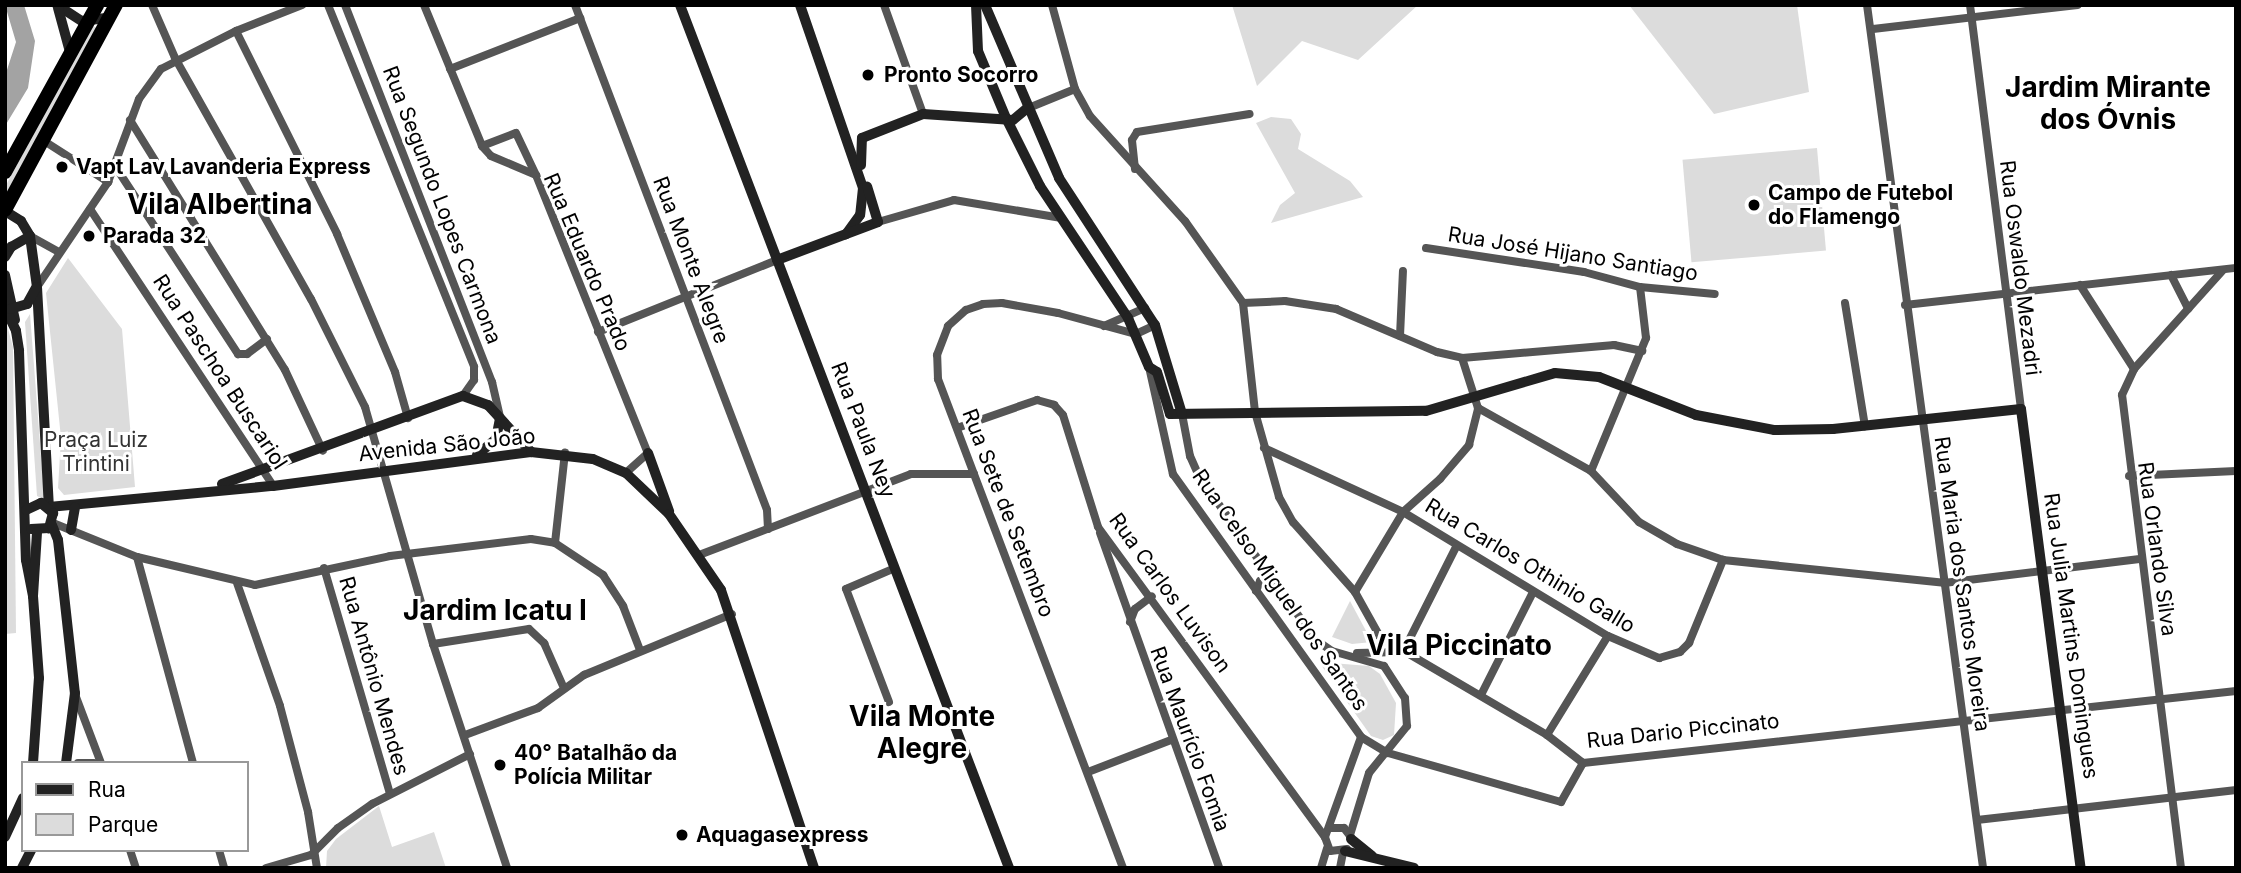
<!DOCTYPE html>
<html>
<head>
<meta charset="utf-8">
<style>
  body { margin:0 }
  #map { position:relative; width:2241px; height:873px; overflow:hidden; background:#fff; font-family:Inter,sans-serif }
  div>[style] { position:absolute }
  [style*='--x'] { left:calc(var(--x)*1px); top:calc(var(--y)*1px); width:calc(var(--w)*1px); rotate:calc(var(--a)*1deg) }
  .green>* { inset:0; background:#dcdcdc; transform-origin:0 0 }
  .water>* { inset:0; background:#a3a3a3 }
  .street>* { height:8px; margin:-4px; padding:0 4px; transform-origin:4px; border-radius:4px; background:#555 }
  .secondary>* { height:10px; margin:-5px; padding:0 5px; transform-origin:5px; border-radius:5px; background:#222 }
  .highway>* { height:14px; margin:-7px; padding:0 7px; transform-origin:7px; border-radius:7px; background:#000 }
  .dots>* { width:19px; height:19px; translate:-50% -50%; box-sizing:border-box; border:4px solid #fff; border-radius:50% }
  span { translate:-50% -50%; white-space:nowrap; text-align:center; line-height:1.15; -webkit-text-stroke:6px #fff; paint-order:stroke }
  .poi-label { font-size:21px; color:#000; font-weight:700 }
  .left { translate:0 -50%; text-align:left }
  .street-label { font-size:21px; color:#000 }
  .park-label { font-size:21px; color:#333 }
  .district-label { font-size:28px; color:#000; font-weight:700 }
  .frame { position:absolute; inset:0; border:7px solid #000; pointer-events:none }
  .legend { position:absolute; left:21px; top:761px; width:228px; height:91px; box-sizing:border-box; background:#fff; border:2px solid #999; margin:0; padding:9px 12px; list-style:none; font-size:21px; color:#000 }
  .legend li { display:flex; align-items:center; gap:14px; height:35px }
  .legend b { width:35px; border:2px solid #999 }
</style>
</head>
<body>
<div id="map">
  <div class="green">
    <i style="clip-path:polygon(1232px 5px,1418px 5px,1358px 60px,1302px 41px,1257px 86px)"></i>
    <i style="clip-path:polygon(1629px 5px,1797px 5px,1809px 92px,1714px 114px)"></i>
    <i style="clip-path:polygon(92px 25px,99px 30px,5px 196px,5px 187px)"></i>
    <i style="clip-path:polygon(1271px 117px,1291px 119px,1301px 134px,1298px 149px,1350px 181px,1363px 197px,1271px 223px,1280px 205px,1295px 193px,1256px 123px)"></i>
    <i style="left:1817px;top:148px;width:103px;height:135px;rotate:85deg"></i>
    <i style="clip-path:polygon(68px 258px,122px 329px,135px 487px,64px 495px,58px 488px,61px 438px,46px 293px)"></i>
    <i style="clip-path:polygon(30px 314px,44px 495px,43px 499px,37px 496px,25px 322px)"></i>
    <i style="clip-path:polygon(5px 318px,13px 347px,16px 633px,5px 634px)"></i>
    <i style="clip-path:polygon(1350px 601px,1372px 642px,1352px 644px,1332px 637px)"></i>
    <i style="clip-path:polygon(1319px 662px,1369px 666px,1380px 674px,1396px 703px,1394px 735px,1383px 740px,1371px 736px)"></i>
    <i style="clip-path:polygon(379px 806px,392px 847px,434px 832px,446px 868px,326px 868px,327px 851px,336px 839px)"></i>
  </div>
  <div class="water">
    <i style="clip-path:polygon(5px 5px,24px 5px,35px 41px,28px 88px,5px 126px,5px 76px,16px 42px)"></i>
  </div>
  <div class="street">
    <i style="--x:152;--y:5;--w:58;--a:66.5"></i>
    <i style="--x:175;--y:58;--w:277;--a:60.6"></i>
    <i style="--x:311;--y:299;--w:121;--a:63.4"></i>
    <i style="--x:365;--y:407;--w:247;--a:74"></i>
    <i style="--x:433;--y:644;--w:236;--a:71.7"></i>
    <i style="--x:328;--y:5;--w:390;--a:68"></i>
    <i style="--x:474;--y:367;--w:13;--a:90"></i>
    <i style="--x:474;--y:380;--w:19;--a:125"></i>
    <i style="--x:345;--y:5;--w:405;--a:68.7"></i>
    <i style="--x:492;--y:382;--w:37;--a:77"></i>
    <i style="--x:424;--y:5;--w:152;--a:67.6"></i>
    <i style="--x:482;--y:146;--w:13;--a:48"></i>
    <i style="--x:491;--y:156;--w:49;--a:22.9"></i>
    <i style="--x:536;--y:175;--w:300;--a:68.1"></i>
    <i style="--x:648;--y:453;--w:30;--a:138"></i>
    <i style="--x:575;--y:5;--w:540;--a:69.18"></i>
    <i style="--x:767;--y:510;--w:19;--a:87"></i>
    <i style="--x:884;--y:5;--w:116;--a:70.3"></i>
    <i style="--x:1052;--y:5;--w:87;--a:74.7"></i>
    <i style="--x:1075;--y:89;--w:31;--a:61"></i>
    <i style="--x:1090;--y:116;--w:142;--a:47.9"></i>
    <i style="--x:1185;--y:221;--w:100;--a:54.7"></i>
    <i style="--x:1243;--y:303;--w:42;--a:-2.7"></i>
    <i style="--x:1285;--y:301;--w:52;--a:8.9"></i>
    <i style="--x:1336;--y:309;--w:110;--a:23.1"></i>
    <i style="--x:1437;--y:352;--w:26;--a:13"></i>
    <i style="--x:1462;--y:358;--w:153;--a:-4.9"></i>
    <i style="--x:1614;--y:345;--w:29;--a:12"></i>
    <i style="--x:1867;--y:5;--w:871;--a:82.34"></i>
    <i style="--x:1970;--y:5;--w:407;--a:82.8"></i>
    <i style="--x:1873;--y:29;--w:206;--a:-6.7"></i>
    <i style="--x:236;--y:31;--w:227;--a:63.5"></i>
    <i style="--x:337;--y:234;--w:150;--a:67.2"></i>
    <i style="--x:395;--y:372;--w:48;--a:74.2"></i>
    <i style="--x:450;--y:69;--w:140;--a:-21.4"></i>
    <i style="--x:1026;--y:109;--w:53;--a:-22.2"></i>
    <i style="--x:130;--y:120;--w:294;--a:58.2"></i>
    <i style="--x:285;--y:370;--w:89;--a:64.9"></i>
    <i style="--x:41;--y:139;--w:80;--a:32.7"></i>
    <i style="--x:482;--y:146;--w:36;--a:-21"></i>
    <i style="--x:516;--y:133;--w:44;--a:64.6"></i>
    <i style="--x:115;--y:166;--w:225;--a:56.8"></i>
    <i style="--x:238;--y:354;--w:9;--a:0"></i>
    <i style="--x:247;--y:354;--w:25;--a:-37"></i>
    <i style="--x:1135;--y:169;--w:29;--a:-96"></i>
    <i style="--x:1132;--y:140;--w:9;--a:-58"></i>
    <i style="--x:1137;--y:132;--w:114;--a:-9.1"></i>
    <i style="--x:90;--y:209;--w:332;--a:56.5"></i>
    <i style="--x:878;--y:222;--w:79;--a:-16.1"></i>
    <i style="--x:954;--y:200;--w:109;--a:9.5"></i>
    <i style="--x:30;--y:236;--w:33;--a:29"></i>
    <i style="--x:1426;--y:248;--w:160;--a:8.6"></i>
    <i style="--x:1584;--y:272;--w:58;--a:15"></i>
    <i style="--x:1640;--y:287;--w:75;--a:5.3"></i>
    <i style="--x:2171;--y:275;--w:38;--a:63"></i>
    <i style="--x:2080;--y:285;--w:100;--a:57.3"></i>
    <i style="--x:37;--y:287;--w:127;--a:-55.9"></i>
    <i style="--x:108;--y:182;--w:89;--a:-69.5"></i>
    <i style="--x:139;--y:99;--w:37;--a:-54"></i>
    <i style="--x:161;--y:69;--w:84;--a:-26.9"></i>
    <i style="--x:236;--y:31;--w:71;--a:-21.5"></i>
    <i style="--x:1243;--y:303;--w:110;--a:83.7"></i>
    <i style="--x:1255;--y:412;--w:88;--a:74.2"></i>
    <i style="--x:1279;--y:497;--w:29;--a:61"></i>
    <i style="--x:1293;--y:522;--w:94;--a:48.5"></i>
    <i style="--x:1355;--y:592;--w:51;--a:60.9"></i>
    <i style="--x:1380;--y:637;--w:194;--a:30.4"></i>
    <i style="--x:1547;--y:735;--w:46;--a:37.9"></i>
    <i style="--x:1583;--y:763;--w:657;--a:-6.29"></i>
    <i style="--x:1845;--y:303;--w:125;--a:80.8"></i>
    <i style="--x:1905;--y:305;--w:333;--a:-6.4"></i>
    <i style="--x:1104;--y:326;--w:45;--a:-23.7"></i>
    <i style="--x:598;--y:332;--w:193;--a:-21.9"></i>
    <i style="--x:1400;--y:336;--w:65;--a:-87.4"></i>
    <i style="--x:1149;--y:367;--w:110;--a:77.4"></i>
    <i style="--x:1173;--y:474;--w:323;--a:54.4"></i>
    <i style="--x:1361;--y:737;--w:31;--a:31"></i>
    <i style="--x:1388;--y:753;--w:180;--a:15.8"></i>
    <i style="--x:1561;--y:802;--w:45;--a:-60.6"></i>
    <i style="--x:1478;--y:408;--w:129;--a:29.1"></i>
    <i style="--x:1591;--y:471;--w:70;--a:46.7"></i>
    <i style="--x:1639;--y:522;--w:44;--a:30.1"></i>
    <i style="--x:1677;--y:544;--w:49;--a:19.2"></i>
    <i style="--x:1723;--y:560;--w:222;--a:5.9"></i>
    <i style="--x:1944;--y:583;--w:197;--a:-7"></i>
    <i style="--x:1182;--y:414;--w:43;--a:79.2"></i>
    <i style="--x:1190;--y:456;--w:24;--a:66"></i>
    <i style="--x:1200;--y:478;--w:199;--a:54.4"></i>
    <i style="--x:1316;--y:640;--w:19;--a:35"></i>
    <i style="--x:1332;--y:651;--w:54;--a:16.1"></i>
    <i style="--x:1384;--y:666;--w:38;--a:57"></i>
    <i style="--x:1405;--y:698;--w:28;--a:86"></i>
    <i style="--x:1407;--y:726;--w:60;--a:129"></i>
    <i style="--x:1369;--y:773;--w:65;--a:107"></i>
    <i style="--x:957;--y:428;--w:85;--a:-19.3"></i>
    <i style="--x:1037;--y:400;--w:18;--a:16"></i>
    <i style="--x:1054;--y:405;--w:13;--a:48"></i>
    <i style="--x:1063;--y:415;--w:117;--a:72.6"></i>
    <i style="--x:1098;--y:527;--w:384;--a:53.8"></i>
    <i style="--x:1264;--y:448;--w:153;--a:24.7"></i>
    <i style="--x:1403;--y:512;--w:240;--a:31.2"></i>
    <i style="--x:1608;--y:636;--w:56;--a:23.3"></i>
    <i style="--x:1659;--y:658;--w:22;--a:-16"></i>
    <i style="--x:1680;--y:652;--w:13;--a:-45"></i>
    <i style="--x:1689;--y:643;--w:90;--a:-67.7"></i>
    <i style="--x:1591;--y:471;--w:144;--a:-67.5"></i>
    <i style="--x:1646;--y:338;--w:51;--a:-96.7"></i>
    <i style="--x:2129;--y:476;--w:107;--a:-2.7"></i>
    <i style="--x:53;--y:523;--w:91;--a:22"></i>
    <i style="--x:137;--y:557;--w:121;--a:13.3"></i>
    <i style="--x:255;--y:585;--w:138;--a:-12.1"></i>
    <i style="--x:390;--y:556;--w:142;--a:-6.9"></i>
    <i style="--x:531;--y:539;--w:24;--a:9"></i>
    <i style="--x:555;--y:543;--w:58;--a:33.7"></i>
    <i style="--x:603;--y:575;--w:37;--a:57"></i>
    <i style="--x:623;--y:606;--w:47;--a:68.9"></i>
    <i style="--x:1100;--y:533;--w:356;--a:70.4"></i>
    <i style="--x:555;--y:543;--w:91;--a:-83.7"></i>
    <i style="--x:699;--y:555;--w:227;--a:-20.9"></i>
    <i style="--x:911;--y:474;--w:63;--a:0"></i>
    <i style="--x:137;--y:557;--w:213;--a:74.8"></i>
    <i style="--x:324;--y:568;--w:235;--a:73.7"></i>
    <i style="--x:237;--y:583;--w:130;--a:70.7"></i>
    <i style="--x:280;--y:706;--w:110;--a:75.2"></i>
    <i style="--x:308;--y:812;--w:57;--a:80.9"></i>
    <i style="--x:1256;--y:591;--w:11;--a:-68"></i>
    <i style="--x:1260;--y:581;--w:18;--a:13"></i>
    <i style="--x:1355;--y:592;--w:93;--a:-59"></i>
    <i style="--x:1403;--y:512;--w:50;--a:-41.7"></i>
    <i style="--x:1440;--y:479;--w:45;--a:-49.5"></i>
    <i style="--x:1469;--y:445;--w:38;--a:-76"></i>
    <i style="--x:1478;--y:408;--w:52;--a:-107.7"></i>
    <i style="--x:1130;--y:622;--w:14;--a:-69"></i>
    <i style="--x:1135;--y:609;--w:21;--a:-37"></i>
    <i style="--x:433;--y:644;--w:97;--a:-8.9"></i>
    <i style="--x:529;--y:629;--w:21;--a:43"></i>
    <i style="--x:544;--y:643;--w:47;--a:66.2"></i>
    <i style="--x:1403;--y:652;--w:118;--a:-63.2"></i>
    <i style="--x:1357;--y:653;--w:43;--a:-1.3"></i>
    <i style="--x:1481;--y:695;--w:115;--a:-63.2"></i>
    <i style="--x:76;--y:697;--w:71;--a:69.3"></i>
    <i style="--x:889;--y:702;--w:121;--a:-110.8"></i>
    <i style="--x:846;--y:589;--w:53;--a:-23.2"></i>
    <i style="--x:465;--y:735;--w:78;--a:-20.3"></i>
    <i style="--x:538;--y:708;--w:57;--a:-35.7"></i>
    <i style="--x:584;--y:675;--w:160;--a:-22.4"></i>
    <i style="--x:1547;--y:735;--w:116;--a:-58.4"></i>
    <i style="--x:78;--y:763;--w:16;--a:0"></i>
    <i style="--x:1088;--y:772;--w:89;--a:-21.1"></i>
    <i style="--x:1977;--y:820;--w:261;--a:-6.6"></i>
    <i style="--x:1331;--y:828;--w:13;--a:0"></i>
    <i style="--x:1344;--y:828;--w:11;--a:52"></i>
    <i style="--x:1347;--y:849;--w:17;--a:173"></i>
    <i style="--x:1330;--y:851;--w:15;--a:-110"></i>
    <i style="--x:1325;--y:837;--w:106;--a:-70.2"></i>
    <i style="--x:130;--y:850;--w:19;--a:72"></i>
    <i style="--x:219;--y:850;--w:19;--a:74"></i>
    <i style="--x:266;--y:868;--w:47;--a:-16.1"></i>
    <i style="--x:311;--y:855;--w:38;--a:-45"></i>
    <i style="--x:338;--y:828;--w:42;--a:-35.2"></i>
    <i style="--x:372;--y:804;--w:110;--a:-27"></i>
    <i style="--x:1123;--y:868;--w:523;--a:-110.72"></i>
    <i style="--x:938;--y:379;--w:24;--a:-92"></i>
    <i style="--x:937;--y:355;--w:31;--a:-69"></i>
    <i style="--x:948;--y:326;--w:24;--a:-42"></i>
    <i style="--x:966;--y:310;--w:18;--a:-19"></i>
    <i style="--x:983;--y:304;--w:19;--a:-3"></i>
    <i style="--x:1002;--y:303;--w:57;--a:10.1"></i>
    <i style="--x:1058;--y:313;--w:81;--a:15.1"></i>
    <i style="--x:1136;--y:334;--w:21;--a:-25"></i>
    <i style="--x:1321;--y:868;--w:21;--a:-73"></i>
    <i style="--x:1340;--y:868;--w:16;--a:-79"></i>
    <i style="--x:2181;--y:868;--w:477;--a:-97.1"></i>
    <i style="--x:2122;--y:395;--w:29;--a:-65"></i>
    <i style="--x:2134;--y:369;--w:133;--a:-48"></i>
  </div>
  <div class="secondary">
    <i style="--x:57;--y:5;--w:30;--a:33"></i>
    <i style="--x:82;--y:21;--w:26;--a:-7"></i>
    <i style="--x:680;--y:5;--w:924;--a:69.13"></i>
    <i style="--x:800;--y:5;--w:194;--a:71"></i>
    <i style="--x:863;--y:188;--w:27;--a:96"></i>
    <i style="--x:860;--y:215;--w:24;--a:126"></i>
    <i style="--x:976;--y:5;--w:46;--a:87.5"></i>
    <i style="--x:978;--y:51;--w:73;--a:67.3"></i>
    <i style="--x:1006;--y:118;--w:76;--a:63.4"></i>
    <i style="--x:1040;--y:186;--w:159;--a:56.3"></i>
    <i style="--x:1128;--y:318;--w:53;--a:66.8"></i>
    <i style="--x:1149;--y:367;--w:9;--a:32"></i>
    <i style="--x:1157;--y:372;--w:44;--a:72.8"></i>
    <i style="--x:1170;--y:414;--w:256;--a:-0.7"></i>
    <i style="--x:1426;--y:411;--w:134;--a:-16.4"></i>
    <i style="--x:1555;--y:373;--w:44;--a:5.2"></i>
    <i style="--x:1599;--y:377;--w:104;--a:21.4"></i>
    <i style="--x:1696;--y:415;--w:79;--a:10.9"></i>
    <i style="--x:1774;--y:430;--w:59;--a:-1"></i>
    <i style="--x:1833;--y:429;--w:189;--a:-6.1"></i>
    <i style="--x:2021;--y:409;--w:463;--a:82.6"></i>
    <i style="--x:985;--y:5;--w:188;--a:66.8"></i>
    <i style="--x:1059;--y:178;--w:176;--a:56.9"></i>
    <i style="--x:1155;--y:325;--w:93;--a:73.1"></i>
    <i style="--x:58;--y:8;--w:46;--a:74.7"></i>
    <i style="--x:862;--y:138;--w:66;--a:-21.5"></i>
    <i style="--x:923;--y:114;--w:90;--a:3.8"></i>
    <i style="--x:1013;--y:120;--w:17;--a:-40"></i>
    <i style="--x:861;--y:165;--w:27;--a:-88"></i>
    <i style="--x:5;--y:211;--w:19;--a:32"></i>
    <i style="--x:21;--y:221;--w:17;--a:59"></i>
    <i style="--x:30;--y:236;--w:51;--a:82.2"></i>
    <i style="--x:37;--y:287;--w:219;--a:86.9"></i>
    <i style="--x:5;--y:257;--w:12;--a:-59"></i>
    <i style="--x:11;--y:247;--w:22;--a:-30"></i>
    <i style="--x:777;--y:260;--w:108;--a:-20.6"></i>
    <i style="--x:878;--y:222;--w:37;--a:-107"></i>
    <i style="--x:5;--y:275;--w:46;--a:77.5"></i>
    <i style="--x:5;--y:308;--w:25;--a:64"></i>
    <i style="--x:16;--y:331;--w:20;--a:81"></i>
    <i style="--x:19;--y:351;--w:209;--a:88.1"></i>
    <i style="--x:26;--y:560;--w:37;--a:79"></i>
    <i style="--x:10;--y:309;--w:18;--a:-16"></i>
    <i style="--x:27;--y:304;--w:18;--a:-61"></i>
    <i style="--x:648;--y:453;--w:62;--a:70.1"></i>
    <i style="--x:477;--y:455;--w:25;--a:-40"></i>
    <i style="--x:496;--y:439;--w:21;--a:-79"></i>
    <i style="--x:222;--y:484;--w:257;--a:-20.1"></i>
    <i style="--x:463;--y:396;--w:27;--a:20"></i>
    <i style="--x:488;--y:405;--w:64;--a:47.5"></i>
    <i style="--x:49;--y:507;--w:225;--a:-5.4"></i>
    <i style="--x:273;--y:486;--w:260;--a:-7.5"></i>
    <i style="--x:531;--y:452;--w:62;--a:6.4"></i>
    <i style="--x:593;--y:459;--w:36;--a:23"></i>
    <i style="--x:626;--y:473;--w:59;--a:43.6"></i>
    <i style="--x:669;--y:514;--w:92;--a:55.6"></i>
    <i style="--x:721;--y:590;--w:293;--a:71.5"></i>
    <i style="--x:26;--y:510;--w:17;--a:-25"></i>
    <i style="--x:41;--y:503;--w:16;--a:40"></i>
    <i style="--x:53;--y:513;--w:16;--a:105"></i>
    <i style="--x:49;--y:528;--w:18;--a:177"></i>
    <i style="--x:52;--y:525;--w:16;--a:68"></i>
    <i style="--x:58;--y:540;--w:154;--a:83.7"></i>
    <i style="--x:75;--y:693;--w:71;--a:97.3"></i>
    <i style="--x:71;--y:530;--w:23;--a:-80"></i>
    <i style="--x:33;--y:763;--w:85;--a:-86"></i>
    <i style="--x:39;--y:678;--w:82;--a:-94.2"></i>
    <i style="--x:33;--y:596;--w:64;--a:-86.4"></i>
    <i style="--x:5;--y:837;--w:43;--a:-65.2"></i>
    <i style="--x:1351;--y:839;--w:27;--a:39"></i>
    <i style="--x:1345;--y:851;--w:71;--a:13.8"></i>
    <i style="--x:22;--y:868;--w:20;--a:-63"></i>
  </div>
  <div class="highway">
    <i style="--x:5;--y:172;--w:191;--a:-61.1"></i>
    <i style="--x:5;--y:210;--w:233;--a:-61.6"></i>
  </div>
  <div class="dots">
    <i style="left:868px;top:75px;background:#000"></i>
    <i style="left:62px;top:167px;background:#000"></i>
    <i style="left:1754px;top:205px;background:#000"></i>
    <i style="left:89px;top:236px;background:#000"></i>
    <i style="left:500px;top:765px;background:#000"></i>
    <i style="left:682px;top:835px;background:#000"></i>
  </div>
  <div class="poi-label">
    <span class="left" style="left:884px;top:75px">Pronto Socorro</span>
    <span class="left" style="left:76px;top:167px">Vapt Lav Lavanderia Express</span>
    <span class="left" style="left:1768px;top:205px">Campo de Futebol<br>do Flamengo</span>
    <span class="left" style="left:103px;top:236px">Parada 32</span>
    <span class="left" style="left:514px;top:765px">40° Batalhão da<br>Polícia Militar</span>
    <span class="left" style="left:696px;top:835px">Aquagasexpress</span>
  </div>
  <div class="street-label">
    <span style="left:442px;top:205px;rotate:69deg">Rua Segundo Lopes Carmona</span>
    <span style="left:1573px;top:254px;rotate:9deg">Rua José Hijano Santiago</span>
    <span style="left:691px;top:260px;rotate:69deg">Rua Monte Alegre</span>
    <span style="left:587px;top:262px;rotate:67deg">Rua Eduardo Prado</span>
    <span style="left:2020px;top:268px;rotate:83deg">Rua Oswaldo Mezadri</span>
    <span style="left:220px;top:372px;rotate:57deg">Rua Paschoa Buscariol</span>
    <span style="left:863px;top:430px;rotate:69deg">Rua Paula Ney</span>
    <span style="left:447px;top:445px;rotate:-6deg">Avenida São João</span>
    <span style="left:1008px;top:513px;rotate:69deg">Rua Sete de Setembro</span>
    <span style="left:2157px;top:549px;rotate:82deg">Rua Orlando Silva</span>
    <span style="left:1530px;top:566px;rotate:31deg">Rua Carlos Othinio Gallo</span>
    <span style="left:1962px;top:584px;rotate:82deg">Rua Maria dos Santos Moreira</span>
    <span style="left:1280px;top:590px;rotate:55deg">Rua Celso Miguel dos Santos</span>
    <span style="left:1170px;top:593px;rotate:54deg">Rua Carlos Luvison</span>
    <span style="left:2071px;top:636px;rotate:82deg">Rua Julia Martins Domingues</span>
    <span style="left:374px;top:676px;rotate:74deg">Rua Antônio Mendes</span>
    <span style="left:1683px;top:731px;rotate:-6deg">Rua Dario Piccinato</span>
    <span style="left:1190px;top:739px;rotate:70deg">Rua Maurício Fomia</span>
  </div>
  <div class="park-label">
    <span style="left:96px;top:452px">Praça Luiz<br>Trintini</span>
  </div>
  <div class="district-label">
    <span style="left:2108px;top:103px">Jardim Mirante<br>dos Óvnis</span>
    <span style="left:220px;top:204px">Vila Albertina</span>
    <span style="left:495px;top:610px">Jardim Icatu I</span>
    <span style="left:1459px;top:645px">Vila Piccinato</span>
    <span style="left:922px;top:732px">Vila Monte<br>Alegre</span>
  </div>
  <div class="frame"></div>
  <ul class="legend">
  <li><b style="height:9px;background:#222"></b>Rua</li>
  <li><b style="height:19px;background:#dcdcdc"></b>Parque</li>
  </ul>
</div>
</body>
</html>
